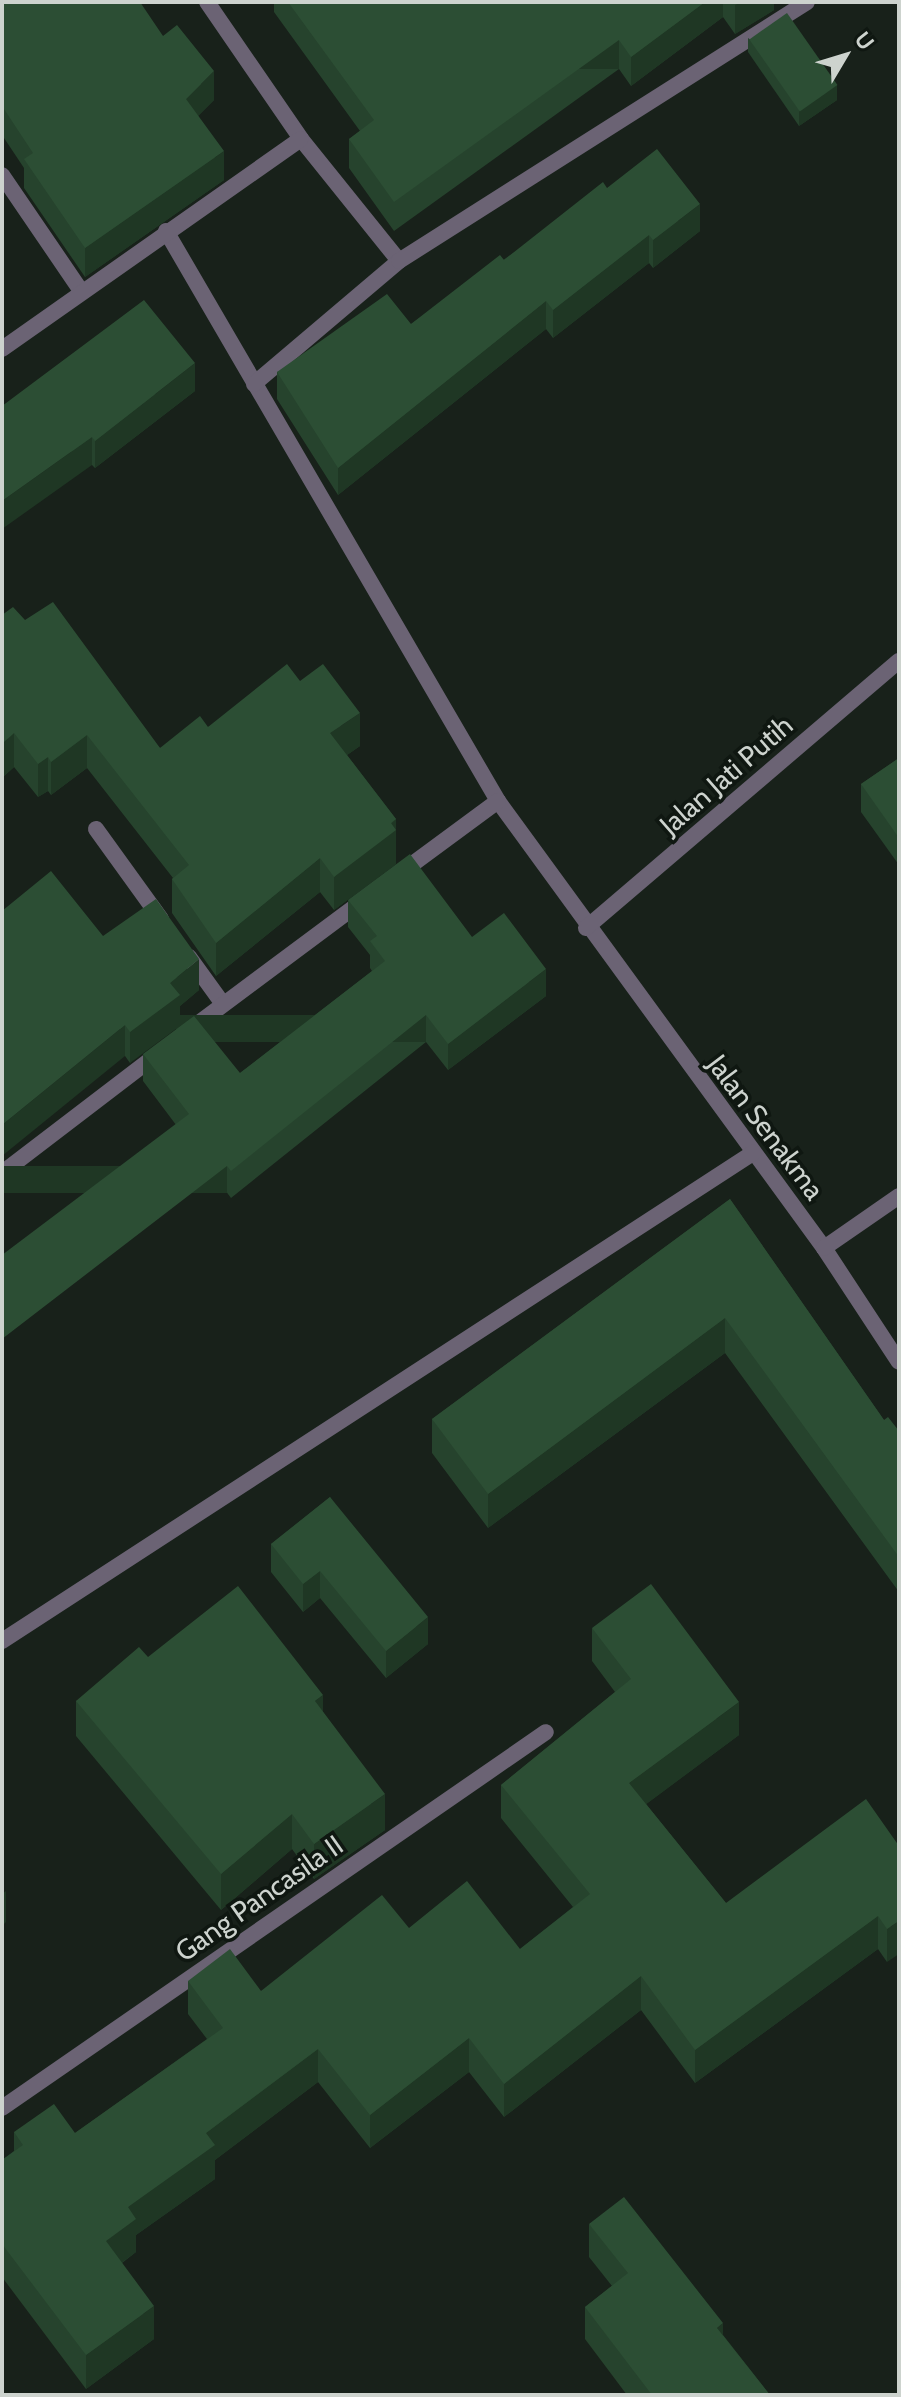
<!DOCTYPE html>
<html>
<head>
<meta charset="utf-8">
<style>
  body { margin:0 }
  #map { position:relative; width:901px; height:2397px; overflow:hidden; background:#18211a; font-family:Cabin,sans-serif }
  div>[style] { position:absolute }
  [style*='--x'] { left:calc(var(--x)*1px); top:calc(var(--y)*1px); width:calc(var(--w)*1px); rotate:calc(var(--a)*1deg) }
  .minor>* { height:16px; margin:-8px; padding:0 8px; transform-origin:8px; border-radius:8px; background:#6b6374 }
  .wall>* { inset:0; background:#26432d }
  .shaded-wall>* { inset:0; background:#1f3724; transform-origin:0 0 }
  .building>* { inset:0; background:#2c4e34; transform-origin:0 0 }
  span { translate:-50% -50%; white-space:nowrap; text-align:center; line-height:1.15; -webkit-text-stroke:7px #0f1711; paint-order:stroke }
  .street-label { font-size:28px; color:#cdd3ce }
  .frame { position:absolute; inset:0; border:4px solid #cdd3ce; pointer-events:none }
  .north { position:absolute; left:805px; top:16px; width:80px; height:80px; -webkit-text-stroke:6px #0f1711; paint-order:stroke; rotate:52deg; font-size:22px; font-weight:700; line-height:32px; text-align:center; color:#cdd3ce }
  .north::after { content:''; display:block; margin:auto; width:28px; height:36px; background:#cdd3ce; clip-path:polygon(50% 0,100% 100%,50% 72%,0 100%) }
</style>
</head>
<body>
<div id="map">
  <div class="minor">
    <i style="--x:207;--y:2;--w:166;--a:55.5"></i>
    <i style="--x:301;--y:139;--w:156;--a:51.2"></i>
    <i style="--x:2;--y:175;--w:140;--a:55.7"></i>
    <i style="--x:166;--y:231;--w:660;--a:59.78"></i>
    <i style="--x:498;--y:801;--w:553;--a:53.9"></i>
    <i style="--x:824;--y:1248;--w:136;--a:56.7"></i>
    <i style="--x:2;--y:349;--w:365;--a:-35.1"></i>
    <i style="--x:254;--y:384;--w:190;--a:-40.3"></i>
    <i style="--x:399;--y:261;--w:483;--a:-32.4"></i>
    <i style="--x:96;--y:829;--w:111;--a:54.2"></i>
    <i style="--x:399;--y:874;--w:123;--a:-36.4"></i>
    <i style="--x:586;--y:928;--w:411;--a:-40.5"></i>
    <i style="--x:189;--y:957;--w:58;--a:54.1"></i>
    <i style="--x:184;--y:1034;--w:224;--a:-36.7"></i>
    <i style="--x:2;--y:1173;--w:198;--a:-37.4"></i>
    <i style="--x:824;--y:1248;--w:91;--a:-34.7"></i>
    <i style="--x:2;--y:1641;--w:896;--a:-33.02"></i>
    <i style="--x:2;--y:2108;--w:661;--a:-34.65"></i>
  </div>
  <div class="wall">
    <i style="clip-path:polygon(2px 2px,163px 36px,214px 100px,198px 116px,224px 180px,85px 277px,24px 188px,24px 168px,2px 135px)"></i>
    <i style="clip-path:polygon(274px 2px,776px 2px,774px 3px,774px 10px,735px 34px,723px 17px,631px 86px,619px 69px,394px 231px,349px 168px,349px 139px,360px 131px,274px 12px)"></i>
    <i style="clip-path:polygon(748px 38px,837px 100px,799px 126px,748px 52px)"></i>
    <i style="clip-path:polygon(607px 188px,700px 231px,653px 268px,649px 263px,553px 338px,546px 329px,338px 495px,277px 399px,277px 372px,411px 324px)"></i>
    <i style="clip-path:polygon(195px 391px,95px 468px,92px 465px,2px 406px)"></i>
    <i style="clip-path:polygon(25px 620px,160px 748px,208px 727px,300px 681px,360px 746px,347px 755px,396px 819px,396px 864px,334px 910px,320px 892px,216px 976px,172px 913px,172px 879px,173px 878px,87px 768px,51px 795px,48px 791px,38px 797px,14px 767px,2px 778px)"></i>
    <i style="clip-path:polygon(899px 758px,899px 865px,861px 812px,861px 784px)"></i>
    <i style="clip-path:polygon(348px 900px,472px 937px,546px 996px,448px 1070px,426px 1042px,231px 1198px,143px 1081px,143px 1054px,240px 1073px,372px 971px,370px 968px,370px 955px,348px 927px)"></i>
    <i style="clip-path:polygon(103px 936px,199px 990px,180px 1006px,130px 1063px,125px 1056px)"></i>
    <i style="clip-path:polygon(730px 1199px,884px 1420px,899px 1431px,899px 1592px,725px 1353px,488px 1528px,432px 1453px,432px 1419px)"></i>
    <i style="clip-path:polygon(330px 1497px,428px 1644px,386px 1678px,320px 1598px,303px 1612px,271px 1572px,271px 1544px)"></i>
    <i style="clip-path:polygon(592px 1628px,739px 1735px,646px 1804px,726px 1903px,899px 1846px,887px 1962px,878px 1949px,695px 2083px,641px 2010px,504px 2117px,469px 2072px,370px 2148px,318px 2082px,215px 2160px,215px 2179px,136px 2235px,136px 2252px,122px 2263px,154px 2339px,86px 2389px,2px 2277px,2px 2160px,14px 2151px,14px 2132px,75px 2133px,207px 2039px,188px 2014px,188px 1981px,261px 1991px,409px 1928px,520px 1949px,573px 1907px,501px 1818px,501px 1785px,615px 1692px,592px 1661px)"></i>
    <i style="clip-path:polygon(148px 1657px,323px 1712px,385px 1830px,314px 1879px,292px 1849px,221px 1910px,76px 1736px,76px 1701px)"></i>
    <i style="clip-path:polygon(589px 2224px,723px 2335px,770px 2395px,627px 2395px,585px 2339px,585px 2307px,612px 2286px,589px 2257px)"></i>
  </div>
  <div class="shaded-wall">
    <i style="clip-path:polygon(705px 2px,723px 2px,723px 17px,631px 86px,631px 57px)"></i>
    <i style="clip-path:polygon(741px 2px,776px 2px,774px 3px,774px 10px,735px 34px,735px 5px)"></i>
    <i style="left:619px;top:40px;width:29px;height:277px;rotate:90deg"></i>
    <i style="clip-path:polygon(214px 71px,214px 100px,186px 128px,186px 99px)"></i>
    <i style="clip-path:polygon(837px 85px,837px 100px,799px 126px,799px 111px)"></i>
    <i style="clip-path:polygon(224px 151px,224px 180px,85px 277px,85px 248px)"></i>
    <i style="clip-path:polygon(700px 204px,700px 231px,653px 268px,653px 240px)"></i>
    <i style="clip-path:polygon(649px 235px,649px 263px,553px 338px,553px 310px)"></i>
    <i style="clip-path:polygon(546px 301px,546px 329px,338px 495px,338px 468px)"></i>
    <i style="clip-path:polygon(195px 363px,195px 391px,95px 468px,95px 441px)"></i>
    <i style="clip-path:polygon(92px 437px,92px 465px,2px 529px,2px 501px)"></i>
    <i style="clip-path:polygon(360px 713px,360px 746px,330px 767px,330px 733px)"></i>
    <i style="clip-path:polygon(14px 733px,14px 767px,2px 778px,2px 744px)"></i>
    <i style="clip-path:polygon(87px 735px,87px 768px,51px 795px,51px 762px)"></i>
    <i style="clip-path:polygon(48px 757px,48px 791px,38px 797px,38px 764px)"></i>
    <i style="clip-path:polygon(396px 819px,396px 864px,334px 910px,334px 877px)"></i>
    <i style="clip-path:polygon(320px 858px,320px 892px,216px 976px,216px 943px)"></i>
    <i style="clip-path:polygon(199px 959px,199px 990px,180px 1006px,180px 1026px,130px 1063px,130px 1032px,170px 983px)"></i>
    <i style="clip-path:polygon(546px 969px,546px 996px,448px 1070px,448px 1044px)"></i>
    <i style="left:426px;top:1015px;width:27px;height:250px;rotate:90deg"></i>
    <i style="clip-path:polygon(125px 1025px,125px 1056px,2px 1156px,2px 1125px)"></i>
    <i style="left:227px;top:1166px;width:27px;height:284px;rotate:90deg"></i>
    <i style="clip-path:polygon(725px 1318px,725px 1353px,488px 1528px,488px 1494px)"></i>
    <i style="clip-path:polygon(320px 1571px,320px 1598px,303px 1612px,303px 1584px)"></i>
    <i style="clip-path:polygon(428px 1617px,428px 1644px,386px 1678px,386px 1651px)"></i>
    <i style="clip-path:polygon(323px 1695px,323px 1730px,315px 1701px)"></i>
    <i style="clip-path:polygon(739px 1702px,739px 1735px,629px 1817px,629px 1783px)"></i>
    <i style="clip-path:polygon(385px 1794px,385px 1830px,314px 1879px,314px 1844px)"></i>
    <i style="clip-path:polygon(292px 1814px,292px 1849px,221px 1910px,221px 1874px)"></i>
    <i style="clip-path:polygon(6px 1891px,6px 1922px,2px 1926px,2px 1894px)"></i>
    <i style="clip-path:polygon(878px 1916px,878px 1949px,695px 2083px,695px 2050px)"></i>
    <i style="clip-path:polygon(899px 1921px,899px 1954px,887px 1962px,887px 1929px)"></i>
    <i style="clip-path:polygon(641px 1976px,641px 2010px,504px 2117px,504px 2084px)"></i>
    <i style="clip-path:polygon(469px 2038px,469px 2072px,370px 2148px,370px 2115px)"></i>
    <i style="clip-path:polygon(318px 2049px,318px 2082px,215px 2160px,215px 2179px,136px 2235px,136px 2252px,106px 2274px,106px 2241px,128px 2207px,206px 2133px)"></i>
    <i style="clip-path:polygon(154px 2306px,154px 2339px,86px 2389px,86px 2355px)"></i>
    <i style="clip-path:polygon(723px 2323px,723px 2355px,717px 2328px)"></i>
  </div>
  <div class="building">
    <i style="clip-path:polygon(2px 2px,140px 2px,163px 36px,177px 25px,214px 71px,186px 99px,224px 151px,85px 248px,24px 159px,33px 153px,2px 106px)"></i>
    <i style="clip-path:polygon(288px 2px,705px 2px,631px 57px,619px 40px,394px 202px,349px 139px,374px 120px)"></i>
    <i style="left:787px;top:13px;width:88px;height:46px;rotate:55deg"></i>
    <i style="clip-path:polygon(657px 149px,700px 204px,653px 240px,649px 235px,553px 310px,546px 301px,338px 468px,277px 372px,387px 294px,411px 324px,500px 255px,504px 260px,603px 182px,607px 188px)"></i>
    <i style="clip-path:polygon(144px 300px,195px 363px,95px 441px,92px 437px,2px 501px,2px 406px)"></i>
    <i style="clip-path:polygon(53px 602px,160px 748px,200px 716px,208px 727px,287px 664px,300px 681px,323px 664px,360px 713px,330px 733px,396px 819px,391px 823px,396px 830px,334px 877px,320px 858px,216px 943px,172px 879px,189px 865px,87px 735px,51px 762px,48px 757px,38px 764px,14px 733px,2px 744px,2px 615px,13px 607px,25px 620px)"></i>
    <i style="clip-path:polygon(899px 758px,899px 838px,861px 784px)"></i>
    <i style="clip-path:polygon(410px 854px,472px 937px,504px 913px,546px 969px,448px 1044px,426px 1015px,231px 1171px,227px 1166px,2px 1339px,2px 1255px,189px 1114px,143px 1054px,194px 1016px,240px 1073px,385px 961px,370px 941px,377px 936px,348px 900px)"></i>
    <i style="clip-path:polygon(51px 871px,103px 936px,156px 899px,199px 959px,170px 983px,180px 995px,130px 1032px,125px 1025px,2px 1125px,2px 911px)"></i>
    <i style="clip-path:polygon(730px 1199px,884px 1420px,888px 1417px,899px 1431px,899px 1557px,725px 1318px,488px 1494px,432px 1419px)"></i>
    <i style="clip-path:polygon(330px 1497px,428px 1617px,386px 1651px,320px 1571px,303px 1584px,271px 1544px)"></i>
    <i style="clip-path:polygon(651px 1584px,739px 1702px,629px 1783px,726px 1903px,866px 1799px,899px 1846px,899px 1921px,887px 1929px,878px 1916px,695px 2050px,641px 1976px,504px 2084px,469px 2038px,370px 2115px,318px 2049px,206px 2133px,215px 2145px,128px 2207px,136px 2219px,106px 2241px,154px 2306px,86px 2355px,2px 2244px,2px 2160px,23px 2145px,14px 2132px,54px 2104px,75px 2133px,223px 2028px,188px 1981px,230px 1949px,261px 1991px,382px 1895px,409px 1928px,467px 1881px,520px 1949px,590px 1894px,501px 1785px,631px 1679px,592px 1628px)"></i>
    <i style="clip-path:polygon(238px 1586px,323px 1695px,315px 1701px,385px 1794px,314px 1844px,292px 1814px,221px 1874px,76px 1701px,139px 1647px,148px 1657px)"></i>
    <i style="clip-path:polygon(624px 2197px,723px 2323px,717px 2328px,770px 2395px,652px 2395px,585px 2307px,628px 2273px,589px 2224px)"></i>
  </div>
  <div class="street-label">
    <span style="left:726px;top:775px;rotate:-41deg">Jalan Jati Putih</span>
    <span style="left:766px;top:1127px;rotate:53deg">Jalan Senakma</span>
    <span style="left:259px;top:1898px;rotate:-35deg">Gang Pancasila II</span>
  </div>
  <div class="frame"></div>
  <div class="north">U</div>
</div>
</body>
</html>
